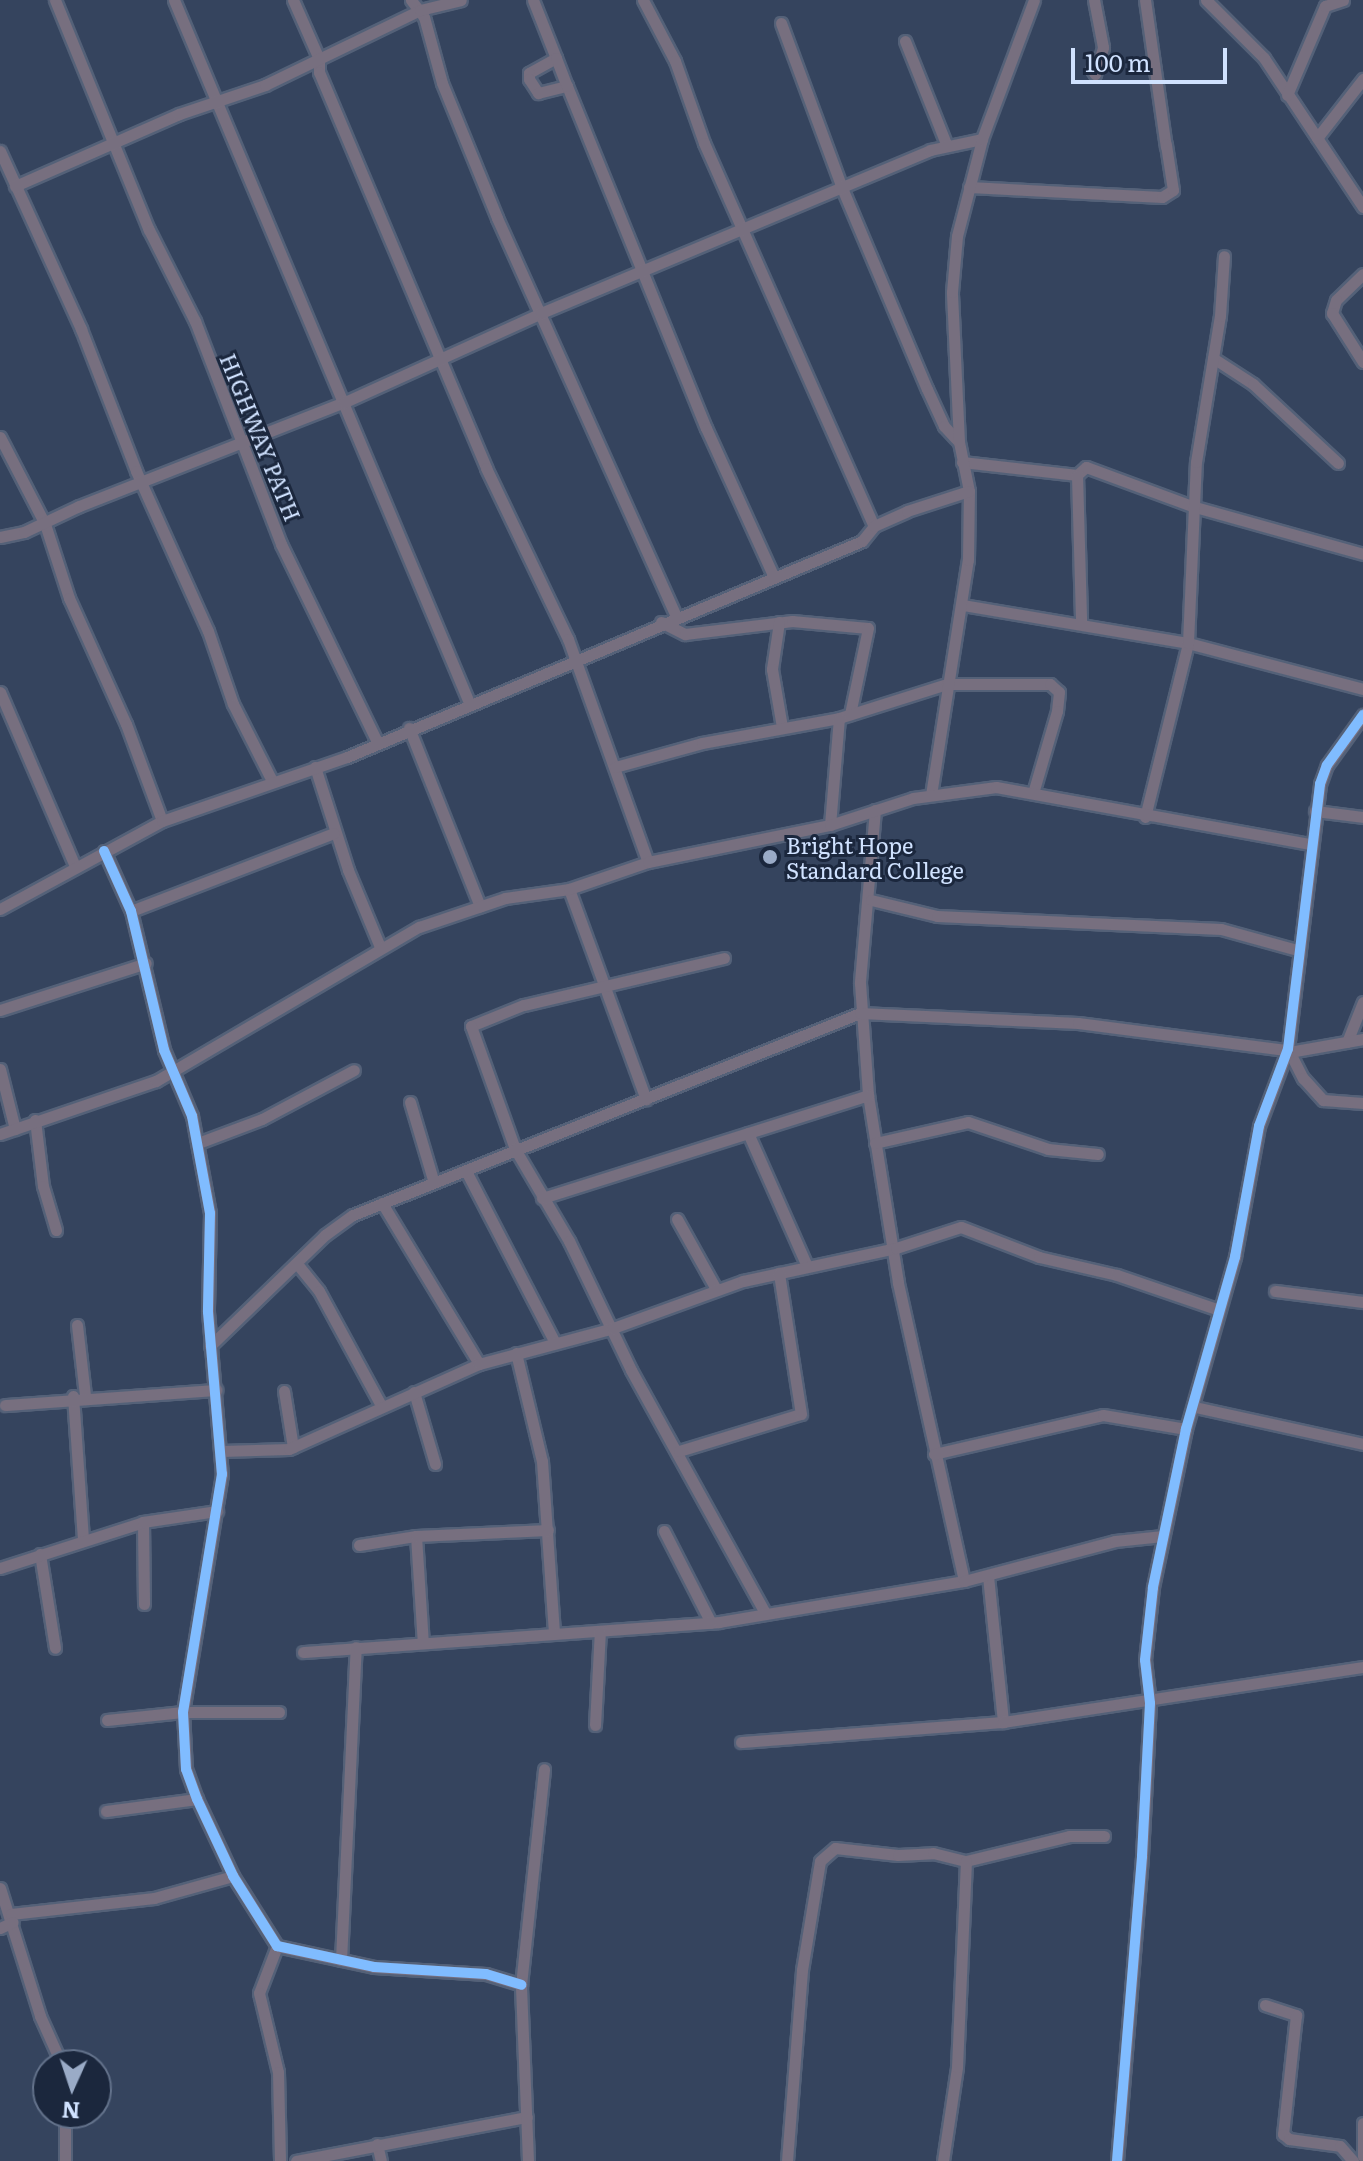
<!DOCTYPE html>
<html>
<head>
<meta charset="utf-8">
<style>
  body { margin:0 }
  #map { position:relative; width:1363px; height:2161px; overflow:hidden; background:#35445e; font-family:Literata,serif }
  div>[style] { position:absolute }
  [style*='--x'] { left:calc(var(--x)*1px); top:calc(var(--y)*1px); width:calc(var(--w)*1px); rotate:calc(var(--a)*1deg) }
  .roads { filter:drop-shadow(2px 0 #546178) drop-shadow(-2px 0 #546178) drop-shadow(0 2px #546178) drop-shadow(0 -2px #546178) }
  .minor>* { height:11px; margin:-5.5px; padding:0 5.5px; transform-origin:5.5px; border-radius:5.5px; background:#776f7f }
  .cycleway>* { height:10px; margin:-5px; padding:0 5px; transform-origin:5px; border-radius:5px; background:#80bcff }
  .dots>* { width:22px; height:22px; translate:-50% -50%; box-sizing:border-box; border:4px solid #1b273d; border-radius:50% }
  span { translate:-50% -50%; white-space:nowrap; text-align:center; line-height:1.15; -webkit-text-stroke:6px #1b273d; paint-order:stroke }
  .street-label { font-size:22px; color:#d0e2ff }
  .poi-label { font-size:22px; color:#d0e2ff }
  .left { translate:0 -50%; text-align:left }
  .north { position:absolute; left:32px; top:2049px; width:80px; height:80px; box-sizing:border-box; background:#1b273d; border:2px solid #63728b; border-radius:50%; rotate:183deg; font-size:22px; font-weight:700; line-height:32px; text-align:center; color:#d0e2ff }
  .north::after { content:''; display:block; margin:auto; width:28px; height:36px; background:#9aabc7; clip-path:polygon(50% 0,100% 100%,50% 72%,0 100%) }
  .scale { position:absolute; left:1071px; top:48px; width:156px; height:36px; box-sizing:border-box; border:4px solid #d0e2ff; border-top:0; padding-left:10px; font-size:24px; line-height:28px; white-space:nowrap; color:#d0e2ff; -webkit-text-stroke:6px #1b273d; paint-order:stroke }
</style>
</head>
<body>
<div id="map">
  <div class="roads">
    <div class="minor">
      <i style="--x:55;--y:0;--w:248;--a:67.8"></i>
      <i style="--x:149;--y:230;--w:102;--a:63.2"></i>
      <i style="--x:195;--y:321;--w:239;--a:68.9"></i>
      <i style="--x:281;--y:544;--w:220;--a:64.1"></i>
      <i style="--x:174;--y:0;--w:765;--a:67.22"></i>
      <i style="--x:293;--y:0;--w:64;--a:66.2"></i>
      <i style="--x:319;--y:59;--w:13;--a:90"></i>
      <i style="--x:319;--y:72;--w:430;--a:67.1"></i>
      <i style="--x:486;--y:468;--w:190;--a:64.4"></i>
      <i style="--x:568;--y:639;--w:237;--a:70.3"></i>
      <i style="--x:411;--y:0;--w:21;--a:53"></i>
      <i style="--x:424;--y:17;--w:68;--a:74.7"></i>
      <i style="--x:442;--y:83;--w:146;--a:67.8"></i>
      <i style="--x:497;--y:218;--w:437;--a:65.8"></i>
      <i style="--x:533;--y:0;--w:62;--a:68.4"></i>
      <i style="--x:556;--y:58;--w:31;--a:151"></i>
      <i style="--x:529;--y:73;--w:6;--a:90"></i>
      <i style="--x:529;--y:79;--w:17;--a:57"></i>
      <i style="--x:538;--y:93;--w:30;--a:-14"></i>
      <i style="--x:567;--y:86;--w:369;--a:67.9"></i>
      <i style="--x:706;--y:428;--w:162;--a:65.5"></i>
      <i style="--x:643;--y:0;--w:69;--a:62.3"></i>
      <i style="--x:675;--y:61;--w:87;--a:70.5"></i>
      <i style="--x:704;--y:143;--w:419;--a:66.1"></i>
      <i style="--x:1145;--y:0;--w:148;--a:81.9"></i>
      <i style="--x:1206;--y:0;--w:82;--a:45"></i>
      <i style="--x:1264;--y:58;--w:179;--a:56.4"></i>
      <i style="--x:781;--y:23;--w:176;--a:69.7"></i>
      <i style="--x:842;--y:188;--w:218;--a:67.1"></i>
      <i style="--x:927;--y:389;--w:41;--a:65.3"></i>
      <i style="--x:944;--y:426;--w:22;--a:47"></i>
      <i style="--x:905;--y:41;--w:113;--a:68.2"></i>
      <i style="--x:556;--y:58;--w:30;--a:69"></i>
      <i style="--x:1092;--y:70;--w:5;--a:53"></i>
      <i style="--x:1095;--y:74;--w:28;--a:-73"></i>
      <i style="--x:1103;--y:47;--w:48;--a:-100.8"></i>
      <i style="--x:1287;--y:95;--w:97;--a:-66.9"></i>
      <i style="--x:1325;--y:6;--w:19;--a:-18"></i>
      <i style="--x:1317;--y:138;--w:75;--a:-52.1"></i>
      <i style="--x:0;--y:151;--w:196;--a:65.5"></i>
      <i style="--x:81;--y:329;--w:152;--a:68.8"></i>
      <i style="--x:136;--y:471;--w:175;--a:65.8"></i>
      <i style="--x:208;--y:631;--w:77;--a:71.1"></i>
      <i style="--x:233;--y:704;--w:86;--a:63.1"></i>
      <i style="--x:15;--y:186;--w:179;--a:-23.7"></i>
      <i style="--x:179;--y:114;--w:91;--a:-18.6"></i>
      <i style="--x:265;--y:85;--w:172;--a:-25.8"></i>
      <i style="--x:420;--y:10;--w:42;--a:-13.7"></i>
      <i style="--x:969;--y:187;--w:193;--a:3"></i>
      <i style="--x:1162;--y:197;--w:13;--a:-32"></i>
      <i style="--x:1173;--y:190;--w:46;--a:-98.8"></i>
      <i style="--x:1363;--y:274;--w:37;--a:136"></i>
      <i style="--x:1336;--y:300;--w:14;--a:107"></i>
      <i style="--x:1332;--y:313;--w:58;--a:57.7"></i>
      <i style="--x:1213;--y:358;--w:48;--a:33"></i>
      <i style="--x:1253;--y:384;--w:116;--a:42.9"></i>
      <i style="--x:0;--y:437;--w:98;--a:62.7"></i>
      <i style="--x:45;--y:524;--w:78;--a:72"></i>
      <i style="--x:69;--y:598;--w:138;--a:65.7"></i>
      <i style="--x:126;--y:724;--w:103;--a:69.6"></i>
      <i style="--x:962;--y:462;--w:116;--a:6.4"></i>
      <i style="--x:1077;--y:475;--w:12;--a:-42"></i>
      <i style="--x:1086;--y:467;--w:116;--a:20.2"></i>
      <i style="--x:1195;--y:507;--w:174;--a:15.6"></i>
      <i style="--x:1077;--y:475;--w:147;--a:88.4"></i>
      <i style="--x:0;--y:537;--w:25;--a:-12"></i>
      <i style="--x:24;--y:532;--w:61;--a:-25.3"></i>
      <i style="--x:79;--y:506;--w:286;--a:-21.4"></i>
      <i style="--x:345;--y:402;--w:215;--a:-24.4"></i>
      <i style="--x:541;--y:313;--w:422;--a:-22.7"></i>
      <i style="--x:930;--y:150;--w:53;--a:-11.9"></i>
      <i style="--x:963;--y:605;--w:228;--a:9.6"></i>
      <i style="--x:1188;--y:643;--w:181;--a:14.7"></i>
      <i style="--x:661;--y:622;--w:27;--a:27"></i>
      <i style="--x:685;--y:634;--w:108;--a:-6.9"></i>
      <i style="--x:792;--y:621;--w:76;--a:5.3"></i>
      <i style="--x:868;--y:628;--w:88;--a:101.8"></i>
      <i style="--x:779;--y:622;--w:48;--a:98.5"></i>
      <i style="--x:772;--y:669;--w:59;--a:80.2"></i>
      <i style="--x:0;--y:692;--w:189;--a:66.7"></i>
      <i style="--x:409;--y:728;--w:192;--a:68.3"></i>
      <i style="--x:315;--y:767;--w:108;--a:72.2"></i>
      <i style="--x:348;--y:870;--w:83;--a:67.4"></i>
      <i style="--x:615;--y:767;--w:90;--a:-15.4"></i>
      <i style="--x:702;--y:743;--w:139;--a:-10.3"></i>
      <i style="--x:839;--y:718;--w:113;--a:-17.5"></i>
      <i style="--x:947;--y:684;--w:103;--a:0"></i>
      <i style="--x:1050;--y:684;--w:12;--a:42"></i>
      <i style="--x:1059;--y:692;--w:19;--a:96"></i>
      <i style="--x:1057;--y:711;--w:85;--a:106.3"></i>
      <i style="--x:931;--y:795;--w:238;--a:-81.1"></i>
      <i style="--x:968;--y:560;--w:69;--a:-89.2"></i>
      <i style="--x:969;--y:491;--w:50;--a:-101.5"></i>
      <i style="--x:959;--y:442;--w:150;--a:-92.7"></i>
      <i style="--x:952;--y:292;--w:56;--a:-84.9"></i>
      <i style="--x:957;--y:236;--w:100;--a:-75.5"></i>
      <i style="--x:982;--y:139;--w:148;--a:-69.5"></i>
      <i style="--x:875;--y:810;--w:174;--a:95"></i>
      <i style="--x:860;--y:983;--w:112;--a:85.9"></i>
      <i style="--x:868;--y:1095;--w:190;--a:80.9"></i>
      <i style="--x:898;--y:1283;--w:305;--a:77.5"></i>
      <i style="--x:1315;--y:811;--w:48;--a:7.1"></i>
      <i style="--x:1145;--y:817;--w:179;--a:-76.1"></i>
      <i style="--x:1188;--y:643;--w:181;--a:-87.5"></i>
      <i style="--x:1196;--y:462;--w:148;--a:-80.7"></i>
      <i style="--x:1220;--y:316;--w:60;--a:-86.2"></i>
      <i style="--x:830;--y:825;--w:107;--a:-85.2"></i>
      <i style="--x:104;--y:851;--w:66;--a:65.8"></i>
      <i style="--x:131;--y:911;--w:143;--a:76.6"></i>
      <i style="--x:164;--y:1050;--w:72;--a:67"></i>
      <i style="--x:192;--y:1116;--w:99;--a:79.5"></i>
      <i style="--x:210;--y:1213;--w:99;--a:91.2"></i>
      <i style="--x:208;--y:1312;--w:163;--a:85.1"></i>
      <i style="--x:222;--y:1474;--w:241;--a:99.3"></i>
      <i style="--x:183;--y:1712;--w:57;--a:87"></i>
      <i style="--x:186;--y:1769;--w:32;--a:70"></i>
      <i style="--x:197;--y:1799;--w:85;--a:64.9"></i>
      <i style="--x:233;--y:1876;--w:83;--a:57.8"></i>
      <i style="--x:277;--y:1946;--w:99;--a:12.2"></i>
      <i style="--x:374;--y:1967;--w:112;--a:3.6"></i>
      <i style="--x:486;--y:1974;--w:37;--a:17"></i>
      <i style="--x:569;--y:889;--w:224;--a:69.9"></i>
      <i style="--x:871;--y:900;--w:68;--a:13.6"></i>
      <i style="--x:937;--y:916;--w:284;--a:2.6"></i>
      <i style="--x:1221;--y:929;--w:79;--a:15.4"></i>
      <i style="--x:0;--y:909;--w:184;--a:-28.5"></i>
      <i style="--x:162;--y:821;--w:196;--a:-19.1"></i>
      <i style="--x:347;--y:757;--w:558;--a:-22.75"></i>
      <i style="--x:862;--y:541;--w:19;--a:-51"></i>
      <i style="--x:874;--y:526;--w:36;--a:-24"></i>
      <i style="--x:907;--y:511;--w:65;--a:-17.9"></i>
      <i style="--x:131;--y:911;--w:217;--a:-21"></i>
      <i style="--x:724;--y:958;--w:206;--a:166.8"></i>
      <i style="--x:523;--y:1005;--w:56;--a:158"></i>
      <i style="--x:471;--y:1026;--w:131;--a:70.3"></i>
      <i style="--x:515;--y:1149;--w:107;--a:59.6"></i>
      <i style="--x:569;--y:1241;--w:143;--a:64.3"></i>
      <i style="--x:631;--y:1370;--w:277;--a:61.1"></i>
      <i style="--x:0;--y:1010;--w:153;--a:-17.8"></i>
      <i style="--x:1347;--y:1042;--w:43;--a:-68.2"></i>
      <i style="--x:1288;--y:1049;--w:33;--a:63"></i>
      <i style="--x:1303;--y:1078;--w:30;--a:48"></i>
      <i style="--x:1323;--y:1100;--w:40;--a:4.3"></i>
      <i style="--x:0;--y:1069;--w:62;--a:76"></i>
      <i style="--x:410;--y:1102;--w:84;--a:73.5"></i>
      <i style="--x:35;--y:1120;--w:66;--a:83.1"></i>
      <i style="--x:43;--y:1186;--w:46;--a:73.5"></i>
      <i style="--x:748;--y:1133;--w:145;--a:66.1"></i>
      <i style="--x:0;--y:1134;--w:165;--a:-18.8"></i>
      <i style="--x:156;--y:1081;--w:305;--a:-30.4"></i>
      <i style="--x:419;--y:927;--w:91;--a:-18.6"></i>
      <i style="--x:505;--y:898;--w:65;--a:-8"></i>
      <i style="--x:569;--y:889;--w:83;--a:-18.9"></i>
      <i style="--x:648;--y:862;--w:186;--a:-11.5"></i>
      <i style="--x:830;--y:825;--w:87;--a:-18"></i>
      <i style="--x:913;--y:798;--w:84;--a:-7.5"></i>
      <i style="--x:996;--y:787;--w:318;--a:10.3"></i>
      <i style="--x:198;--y:1143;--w:68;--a:-20.6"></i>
      <i style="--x:262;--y:1119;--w:104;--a:-28"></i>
      <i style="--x:875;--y:1143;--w:95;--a:-12.7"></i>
      <i style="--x:968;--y:1122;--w:84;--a:18.6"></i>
      <i style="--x:1048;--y:1149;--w:50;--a:5.7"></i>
      <i style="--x:466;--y:1171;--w:194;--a:62.6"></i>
      <i style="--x:542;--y:1198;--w:342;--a:-17.5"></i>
      <i style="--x:382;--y:1203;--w:188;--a:58.9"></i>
      <i style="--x:677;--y:1219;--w:80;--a:60.9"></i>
      <i style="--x:298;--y:1265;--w:33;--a:51"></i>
      <i style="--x:319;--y:1291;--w:132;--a:61.5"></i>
      <i style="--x:1275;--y:1291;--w:89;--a:7.1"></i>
      <i style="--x:77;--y:1325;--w:70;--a:83.5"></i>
      <i style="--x:210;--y:1346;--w:160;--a:-44"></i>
      <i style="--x:325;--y:1235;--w:34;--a:-36"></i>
      <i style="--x:353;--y:1215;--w:546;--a:-21.72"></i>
      <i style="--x:860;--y:1013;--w:218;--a:2.6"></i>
      <i style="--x:1078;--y:1023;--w:219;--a:7.4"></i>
      <i style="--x:1295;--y:1051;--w:69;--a:-10"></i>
      <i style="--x:516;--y:1353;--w:111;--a:76.5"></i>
      <i style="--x:542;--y:1461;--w:171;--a:86"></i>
      <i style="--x:284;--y:1391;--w:57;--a:80.9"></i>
      <i style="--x:414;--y:1392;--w:75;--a:73.7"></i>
      <i style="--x:73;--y:1396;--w:144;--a:86"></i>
      <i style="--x:5;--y:1405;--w:212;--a:-4.1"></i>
      <i style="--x:1195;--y:1407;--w:172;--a:12.4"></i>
      <i style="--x:222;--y:1451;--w:67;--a:-1.7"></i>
      <i style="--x:289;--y:1449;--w:208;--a:-24.1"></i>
      <i style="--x:479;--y:1364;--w:139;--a:-15"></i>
      <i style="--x:613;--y:1328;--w:138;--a:-19.9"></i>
      <i style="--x:743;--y:1281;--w:157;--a:-12.2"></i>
      <i style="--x:896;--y:1248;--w:68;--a:-17.9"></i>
      <i style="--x:961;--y:1227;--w:84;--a:21"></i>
      <i style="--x:1039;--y:1257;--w:80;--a:13"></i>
      <i style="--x:1117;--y:1275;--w:108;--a:18.9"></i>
      <i style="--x:679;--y:1451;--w:127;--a:-16.9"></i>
      <i style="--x:801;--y:1414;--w:143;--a:-98.9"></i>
      <i style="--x:934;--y:1454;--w:173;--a:-13"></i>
      <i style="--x:1103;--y:1415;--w:84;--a:9.6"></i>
      <i style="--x:143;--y:1522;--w:82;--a:89.3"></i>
      <i style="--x:664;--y:1531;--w:103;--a:62.9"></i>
      <i style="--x:416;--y:1536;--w:107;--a:86.3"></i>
      <i style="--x:359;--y:1545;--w:58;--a:-9"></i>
      <i style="--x:416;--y:1536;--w:132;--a:-2.6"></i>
      <i style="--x:40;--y:1554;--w:95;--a:80.9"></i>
      <i style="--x:0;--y:1568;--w:150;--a:-17.8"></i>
      <i style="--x:143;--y:1522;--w:75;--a:-8.5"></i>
      <i style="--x:988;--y:1576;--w:147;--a:84.1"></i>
      <i style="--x:303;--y:1652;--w:417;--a:-4.1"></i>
      <i style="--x:719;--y:1622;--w:248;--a:-9.5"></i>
      <i style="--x:964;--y:1581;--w:156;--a:-14.8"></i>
      <i style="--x:1115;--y:1541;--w:48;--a:-5.9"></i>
      <i style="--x:107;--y:1720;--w:76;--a:-6"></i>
      <i style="--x:183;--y:1712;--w:96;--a:0"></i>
      <i style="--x:595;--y:1725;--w:94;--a:-87"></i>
      <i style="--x:741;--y:1742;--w:263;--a:-4.4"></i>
      <i style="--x:1003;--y:1722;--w:364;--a:-8.7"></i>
      <i style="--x:106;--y:1811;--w:92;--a:-7.5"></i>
      <i style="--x:0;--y:1888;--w:134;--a:72.6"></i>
      <i style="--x:40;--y:2016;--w:54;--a:65.8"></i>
      <i style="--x:11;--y:1914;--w:144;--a:-6.4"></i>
      <i style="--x:154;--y:1898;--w:82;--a:-15.6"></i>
      <i style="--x:0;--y:1928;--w:14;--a:-25"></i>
      <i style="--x:277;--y:1946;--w:50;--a:111"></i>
      <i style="--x:259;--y:1993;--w:81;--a:76.5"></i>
      <i style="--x:278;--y:2072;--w:89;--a:88.7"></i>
      <i style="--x:341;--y:1960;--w:313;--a:-87.3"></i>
      <i style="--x:1265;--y:2005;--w:33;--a:18"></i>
      <i style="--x:1296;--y:2015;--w:120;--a:96.2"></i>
      <i style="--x:1283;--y:2134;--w:8;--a:40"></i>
      <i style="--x:1289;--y:2139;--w:51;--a:7.8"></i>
      <i style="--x:1340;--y:2146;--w:20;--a:49"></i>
      <i style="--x:65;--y:2113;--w:48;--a:90"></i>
      <i style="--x:1363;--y:2123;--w:33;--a:90"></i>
      <i style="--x:377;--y:2144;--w:17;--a:77"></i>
      <i style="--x:296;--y:2161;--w:235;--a:-10.8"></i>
      <i style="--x:528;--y:2161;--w:176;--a:-92.3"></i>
      <i style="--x:521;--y:1985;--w:217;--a:-83.9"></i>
      <i style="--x:787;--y:2161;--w:192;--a:-85.5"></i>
      <i style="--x:802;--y:1970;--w:110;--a:-80.6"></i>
      <i style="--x:820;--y:1861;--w:20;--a:-41"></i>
      <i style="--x:835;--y:1848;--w:63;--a:6.3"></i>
      <i style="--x:898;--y:1855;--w:35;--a:-3"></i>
      <i style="--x:933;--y:1853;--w:34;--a:14"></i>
      <i style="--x:966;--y:1861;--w:106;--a:-13.6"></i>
      <i style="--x:1069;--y:1836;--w:35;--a:0"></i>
      <i style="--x:943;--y:2161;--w:95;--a:-81.5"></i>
      <i style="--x:957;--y:2067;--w:206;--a:-87.5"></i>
      <i style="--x:1117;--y:2161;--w:306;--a:-85.3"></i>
      <i style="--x:1142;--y:1856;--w:153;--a:-87"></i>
      <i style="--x:1150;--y:1703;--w:43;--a:-96.6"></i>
      <i style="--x:1145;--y:1660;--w:73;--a:-83.7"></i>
      <i style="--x:1153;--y:1587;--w:161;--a:-78.2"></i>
      <i style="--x:1186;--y:1429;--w:179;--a:-74.1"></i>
      <i style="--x:1235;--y:1257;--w:133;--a:-79.6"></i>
      <i style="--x:1259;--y:1126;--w:82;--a:-69.4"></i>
      <i style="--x:1288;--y:1049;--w:267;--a:-83.1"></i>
      <i style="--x:1320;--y:784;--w:20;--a:-70"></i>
      <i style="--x:1327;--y:765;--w:62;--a:-54.2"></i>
    </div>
  </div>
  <div class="cycleway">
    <i style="--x:104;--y:851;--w:66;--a:65.8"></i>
    <i style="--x:131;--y:911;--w:143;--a:76.6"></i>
    <i style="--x:164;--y:1050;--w:72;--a:67"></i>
    <i style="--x:192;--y:1116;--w:99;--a:79.5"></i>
    <i style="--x:210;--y:1213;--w:99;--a:91.2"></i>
    <i style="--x:208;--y:1312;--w:163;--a:85.1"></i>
    <i style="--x:222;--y:1474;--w:241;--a:99.3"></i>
    <i style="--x:183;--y:1712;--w:57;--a:87"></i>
    <i style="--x:186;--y:1769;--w:32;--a:70"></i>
    <i style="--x:197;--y:1799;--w:85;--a:64.9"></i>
    <i style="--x:233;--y:1876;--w:83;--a:57.8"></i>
    <i style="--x:277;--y:1946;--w:99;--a:12.2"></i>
    <i style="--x:374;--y:1967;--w:112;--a:3.6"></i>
    <i style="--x:486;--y:1974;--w:37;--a:17"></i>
    <i style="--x:1117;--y:2161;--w:306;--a:-85.3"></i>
    <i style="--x:1142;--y:1856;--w:153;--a:-87"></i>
    <i style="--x:1150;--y:1703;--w:43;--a:-96.6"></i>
    <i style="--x:1145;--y:1660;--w:73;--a:-83.7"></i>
    <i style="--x:1153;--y:1587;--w:161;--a:-78.2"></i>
    <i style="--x:1186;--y:1429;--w:179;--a:-74.1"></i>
    <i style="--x:1235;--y:1257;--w:133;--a:-79.6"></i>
    <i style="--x:1259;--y:1126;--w:82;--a:-69.4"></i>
    <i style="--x:1288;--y:1049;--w:267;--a:-83.1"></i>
    <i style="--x:1320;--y:784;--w:20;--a:-70"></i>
    <i style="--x:1327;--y:765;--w:62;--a:-54.2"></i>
  </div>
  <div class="dots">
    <i style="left:770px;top:857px;background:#9aabc7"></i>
  </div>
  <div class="street-label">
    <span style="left:261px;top:437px;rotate:68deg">HIGHWAY PATH</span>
  </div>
  <div class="poi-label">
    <span class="left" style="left:786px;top:857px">Bright Hope<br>Standard College</span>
  </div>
  <div class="north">N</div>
  <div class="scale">100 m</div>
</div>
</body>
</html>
